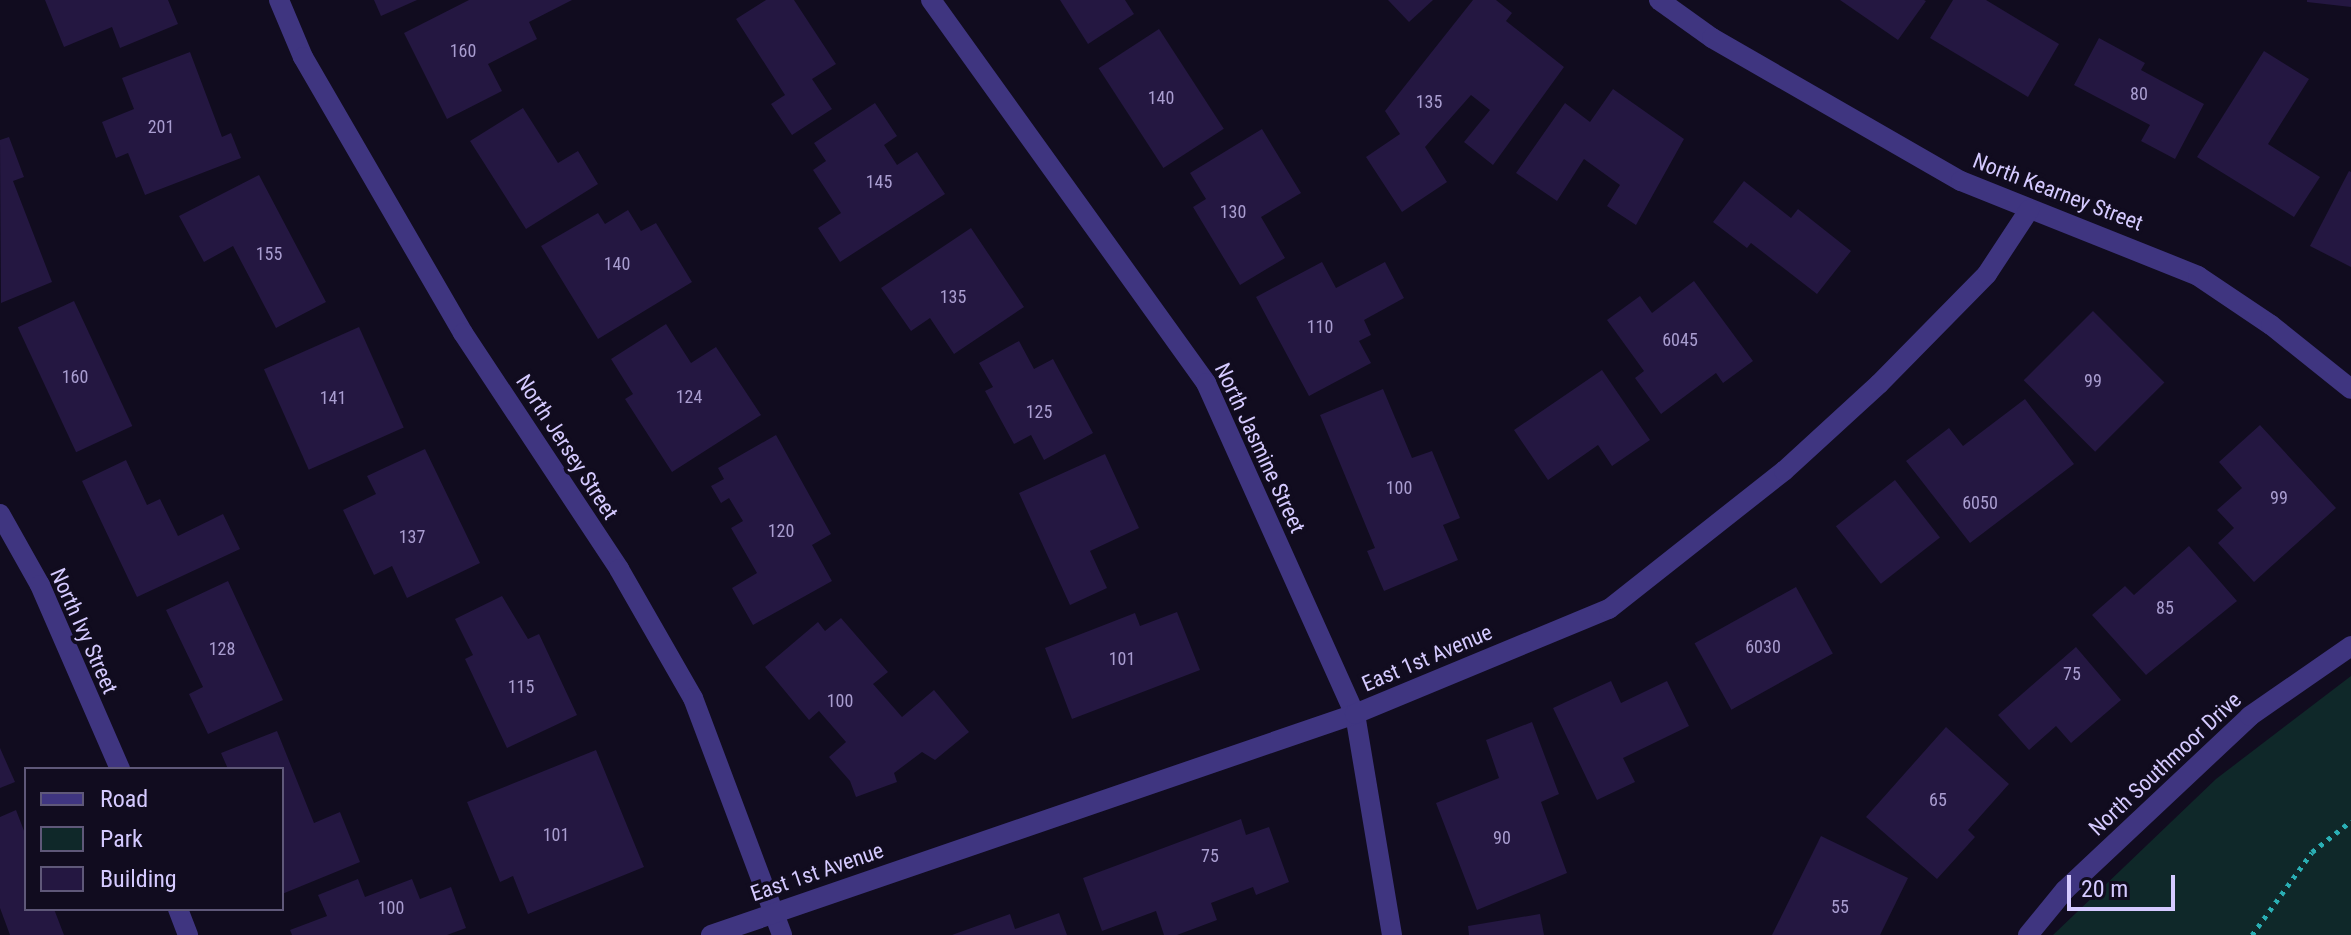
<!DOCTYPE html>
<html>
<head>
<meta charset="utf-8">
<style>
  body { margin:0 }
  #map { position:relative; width:2351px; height:935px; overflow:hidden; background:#110c1f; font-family:"Roboto Condensed",sans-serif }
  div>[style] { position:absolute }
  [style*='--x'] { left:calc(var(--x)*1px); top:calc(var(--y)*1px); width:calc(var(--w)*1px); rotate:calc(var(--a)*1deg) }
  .green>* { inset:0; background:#0f2829 }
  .building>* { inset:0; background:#241741; transform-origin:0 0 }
  .path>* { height:5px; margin-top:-2.5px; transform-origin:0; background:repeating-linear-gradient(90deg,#2aafb4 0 4px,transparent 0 10px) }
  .minor>* { height:20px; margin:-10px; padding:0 10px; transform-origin:10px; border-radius:10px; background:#3f3580 }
  .tertiary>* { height:20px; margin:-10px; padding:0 10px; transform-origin:10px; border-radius:10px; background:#3f3580 }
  span { translate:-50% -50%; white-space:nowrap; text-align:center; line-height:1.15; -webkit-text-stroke:7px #110c1f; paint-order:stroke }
  .number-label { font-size:18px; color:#a99dd0 }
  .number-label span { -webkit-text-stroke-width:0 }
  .street-label { font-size:22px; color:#d5caff }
  .legend { position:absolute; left:24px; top:767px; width:260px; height:144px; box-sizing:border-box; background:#110c1f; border:2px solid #5f5879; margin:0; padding:10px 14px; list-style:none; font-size:24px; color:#d5caff }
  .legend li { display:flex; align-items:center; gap:16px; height:40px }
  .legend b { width:40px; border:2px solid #5f5879 }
  .scale { position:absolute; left:2067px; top:875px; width:108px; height:36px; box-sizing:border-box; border:4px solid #d5caff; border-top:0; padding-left:10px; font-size:24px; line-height:28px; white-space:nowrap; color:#d5caff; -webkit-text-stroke:6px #110c1f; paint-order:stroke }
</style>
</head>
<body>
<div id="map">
  <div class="green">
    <i style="clip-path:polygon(2351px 676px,2351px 935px,2053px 935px,2216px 779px)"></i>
  </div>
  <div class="building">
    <i style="clip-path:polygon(45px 0,168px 0,178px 24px,120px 48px,112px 27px,64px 47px)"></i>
    <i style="clip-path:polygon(374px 0,417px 0,381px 16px)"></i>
    <i style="clip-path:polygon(469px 0,572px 0,529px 22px,537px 39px,488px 64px,502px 91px,447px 119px,404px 33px)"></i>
    <i style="clip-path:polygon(766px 0,794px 0,836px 64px,812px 79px,832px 109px,792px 135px,771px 104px,785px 95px,736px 19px)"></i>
    <i style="clip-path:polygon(1060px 0,1125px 0,1134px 14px,1088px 44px)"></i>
    <i style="clip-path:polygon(1388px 0,1433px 0,1409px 22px)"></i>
    <i style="clip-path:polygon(1473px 0,1496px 0,1512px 13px,1506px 21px,1564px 67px,1493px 165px,1464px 142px,1490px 110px,1471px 95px,1425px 147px,1447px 182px,1402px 212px,1366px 157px,1400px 134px,1385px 111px)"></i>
    <i style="clip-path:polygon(1840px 0,1924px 0,1926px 1px,1898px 40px)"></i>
    <i style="clip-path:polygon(1953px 0,1986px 0,2059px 44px,2028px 97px,1930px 38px)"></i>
    <i style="clip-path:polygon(2307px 0,2351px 0,2351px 7px,2307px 2px)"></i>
    <i style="left:1159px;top:29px;width:119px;height:72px;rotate:57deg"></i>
    <i style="clip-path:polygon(2099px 38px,2145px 63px,2141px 70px,2204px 104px,2175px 159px,2141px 141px,2150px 125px,2074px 85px)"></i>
    <i style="clip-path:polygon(2264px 51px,2309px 79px,2268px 144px,2320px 177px,2294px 217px,2197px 157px)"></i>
    <i style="clip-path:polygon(190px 52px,222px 137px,231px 133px,241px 158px,145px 195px,128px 153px,116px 158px,102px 122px,134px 109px,122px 78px)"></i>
    <i style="clip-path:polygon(1613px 89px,1684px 139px,1636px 225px,1607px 206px,1620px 185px,1584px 159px,1557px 201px,1516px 173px,1565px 103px,1590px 122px)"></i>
    <i style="clip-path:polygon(875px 103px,897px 136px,884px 145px,897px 165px,917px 152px,945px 194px,840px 262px,818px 228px,841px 213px,813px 170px,826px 161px,814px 143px)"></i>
    <i style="clip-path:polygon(523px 108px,558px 163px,578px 151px,598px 184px,526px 229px,470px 141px)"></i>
    <i style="clip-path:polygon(1262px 129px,1301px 193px,1261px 217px,1285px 258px,1240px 285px,1193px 207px,1206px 199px,1190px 173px)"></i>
    <i style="clip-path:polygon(9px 137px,24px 177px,13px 181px,52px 282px,1px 303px,0 140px)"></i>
    <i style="clip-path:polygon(2349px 171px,2351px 172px,2351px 267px,2310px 246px)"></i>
    <i style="clip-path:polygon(259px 175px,326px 302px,276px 328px,233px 246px,204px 262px,179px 216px)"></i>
    <i style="clip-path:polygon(1744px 181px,1791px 218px,1798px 209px,1851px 251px,1817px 294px,1751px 243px,1747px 248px,1713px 222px)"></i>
    <i style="clip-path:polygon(628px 210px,641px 231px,656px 223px,692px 282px,598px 339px,541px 246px,598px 213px,605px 224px)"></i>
    <i style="clip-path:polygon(971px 228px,1024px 307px,954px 354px,930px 318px,911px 331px,881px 288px)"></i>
    <i style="clip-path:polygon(1322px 262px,1336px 288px,1385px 262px,1404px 298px,1364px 320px,1371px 335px,1359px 341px,1371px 363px,1309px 396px,1256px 297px)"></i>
    <i style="clip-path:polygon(1694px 281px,1753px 361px,1723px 383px,1716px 373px,1661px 414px,1635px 378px,1644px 371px,1607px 320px,1640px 296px,1652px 313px)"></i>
    <i style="left:74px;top:301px;width:138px;height:62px;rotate:65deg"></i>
    <i style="left:2093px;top:311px;width:101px;height:98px;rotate:45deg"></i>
    <i style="clip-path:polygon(666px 324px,691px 363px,716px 347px,761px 415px,672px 472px,625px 399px,633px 394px,611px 359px)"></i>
    <i style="left:359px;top:327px;width:110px;height:104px;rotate:66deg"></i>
    <i style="clip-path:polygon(1019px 341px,1034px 369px,1053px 359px,1093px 433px,1044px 460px,1031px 435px,1014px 444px,985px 391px,993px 387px,979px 363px)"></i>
    <i style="clip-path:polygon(1602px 370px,1650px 440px,1612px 466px,1598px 445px,1548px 480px,1514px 430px)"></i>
    <i style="clip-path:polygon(1383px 389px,1412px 458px,1432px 451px,1460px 518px,1443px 525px,1458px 560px,1384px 591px,1367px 551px,1375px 548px,1320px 415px)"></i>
    <i style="clip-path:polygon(2025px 399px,2074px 464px,1970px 543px,1906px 461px,1949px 428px,1963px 446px)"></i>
    <i style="clip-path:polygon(2260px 425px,2336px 508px,2254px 582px,2218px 543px,2234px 528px,2217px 510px,2242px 488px,2219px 462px)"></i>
    <i style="clip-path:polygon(776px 435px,831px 534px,812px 545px,832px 581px,753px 625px,732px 588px,757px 573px,731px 528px,743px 521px,729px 498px,721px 503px,711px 486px,724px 479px,718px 468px)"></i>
    <i style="clip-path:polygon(425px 449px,480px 563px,407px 598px,392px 566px,374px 575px,343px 510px,376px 494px,367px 476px)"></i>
    <i style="clip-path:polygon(1105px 454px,1139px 528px,1090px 551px,1107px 588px,1070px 605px,1019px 493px)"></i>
    <i style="clip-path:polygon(126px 460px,147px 505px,160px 499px,178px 536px,223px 514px,240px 549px,137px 597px,82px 481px)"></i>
    <i style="left:1895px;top:480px;width:73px;height:75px;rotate:52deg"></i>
    <i style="clip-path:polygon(2189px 546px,2237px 601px,2146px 675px,2092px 615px,2125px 586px,2134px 595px)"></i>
    <i style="clip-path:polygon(228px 581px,283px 700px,208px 734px,189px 694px,203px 687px,166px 610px)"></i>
    <i style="left:1796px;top:587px;width:76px;height:116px;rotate:61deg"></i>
    <i style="clip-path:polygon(502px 596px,528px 639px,539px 634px,577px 715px,507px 748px,465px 659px,473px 655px,455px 619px)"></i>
    <i style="clip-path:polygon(1177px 612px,1200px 670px,1072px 719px,1045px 648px,1135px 613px,1140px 626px)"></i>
    <i style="clip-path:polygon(841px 618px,888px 672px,873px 684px,902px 717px,934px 690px,969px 732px,935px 760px,922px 752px,894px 773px,897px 782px,856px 797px,850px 781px,829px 757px,846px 742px,819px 711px,809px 720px,765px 667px,818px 622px,825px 631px)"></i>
    <i style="clip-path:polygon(2076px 647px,2121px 700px,2071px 743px,2056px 726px,2029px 750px,1998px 715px)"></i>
    <i style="clip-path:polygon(1611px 681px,1621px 703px,1667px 681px,1689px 726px,1623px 758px,1635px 782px,1597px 800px,1553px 708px)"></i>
    <i style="clip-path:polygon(1532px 722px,1559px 794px,1541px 802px,1567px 873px,1477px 910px,1436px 803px,1499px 778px,1486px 740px)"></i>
    <i style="clip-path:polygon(1946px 727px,2009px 784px,1968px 830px,1975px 837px,1937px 879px,1866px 817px)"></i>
    <i style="clip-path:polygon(277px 731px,314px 823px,340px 812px,360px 862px,282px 894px,282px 769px,228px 769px,221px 753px)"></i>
    <i style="clip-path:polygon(0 748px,15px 782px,0 788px)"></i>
    <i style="clip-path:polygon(596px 750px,644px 867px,528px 914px,513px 876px,500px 882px,467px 802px)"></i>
    <i style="clip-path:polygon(16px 810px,26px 836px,26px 909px,54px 909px,64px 935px,10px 935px,0 908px,0 817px)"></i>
    <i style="clip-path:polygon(1241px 819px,1246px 835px,1269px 827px,1289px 882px,1256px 895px,1253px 887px,1211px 903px,1217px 920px,1177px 935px,1164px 935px,1156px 911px,1102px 931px,1083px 878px)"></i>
    <i style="clip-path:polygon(1821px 836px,1908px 878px,1880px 935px,1772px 935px)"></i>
    <i style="clip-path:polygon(358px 879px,365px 897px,412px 879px,420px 899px,451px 887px,466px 928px,447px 935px,292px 935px,290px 930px,327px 916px,318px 895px)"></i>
    <i style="clip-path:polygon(1059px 913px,1067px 935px,952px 935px,1010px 914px,1015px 929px)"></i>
    <i style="clip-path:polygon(1540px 914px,1544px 935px,1469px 935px,1468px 926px)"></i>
  </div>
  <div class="path">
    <i style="--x:2252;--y:935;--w:102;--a:-54.1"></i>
    <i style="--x:2312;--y:852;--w:50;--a:-38.5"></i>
  </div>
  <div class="minor">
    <i style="--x:279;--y:0;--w:62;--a:67.2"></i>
    <i style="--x:303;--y:57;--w:319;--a:59.9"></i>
    <i style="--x:463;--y:333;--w:283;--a:56.5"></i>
    <i style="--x:619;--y:569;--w:149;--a:60.2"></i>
    <i style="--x:693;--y:698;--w:253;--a:69.4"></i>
    <i style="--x:931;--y:0;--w:472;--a:54.3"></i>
    <i style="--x:1206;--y:383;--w:363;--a:65.8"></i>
    <i style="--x:1355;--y:714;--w:224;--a:80.5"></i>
    <i style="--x:1659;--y:0;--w:65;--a:35.6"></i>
    <i style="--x:1712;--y:38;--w:287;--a:29.9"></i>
    <i style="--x:1961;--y:181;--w:255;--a:21.8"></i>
    <i style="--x:2198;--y:276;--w:88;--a:33.9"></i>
    <i style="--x:2271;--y:325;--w:102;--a:38.7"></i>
    <i style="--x:0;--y:514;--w:81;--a:60.6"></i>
    <i style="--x:40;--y:585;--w:201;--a:66.5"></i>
    <i style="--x:178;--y:909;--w:28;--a:69"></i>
    <i style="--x:711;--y:935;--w:681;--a:-18.94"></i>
    <i style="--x:1355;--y:714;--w:275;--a:-22.5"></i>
    <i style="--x:1609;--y:609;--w:223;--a:-38.3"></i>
    <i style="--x:1784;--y:471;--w:129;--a:-42.5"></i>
    <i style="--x:1879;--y:384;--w:154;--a:-45.5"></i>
    <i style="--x:1987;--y:274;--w:77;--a:-56.7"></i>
  </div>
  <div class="tertiary">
    <i style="--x:2028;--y:935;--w:58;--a:-50.6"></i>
    <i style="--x:2065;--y:890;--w:254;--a:-43.2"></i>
    <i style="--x:2250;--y:716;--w:123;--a:-34.7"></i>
  </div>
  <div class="number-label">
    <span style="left:463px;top:51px">160</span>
    <span style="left:2139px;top:94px">80</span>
    <span style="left:1161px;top:98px">140</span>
    <span style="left:1429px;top:102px">135</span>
    <span style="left:161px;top:127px">201</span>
    <span style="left:879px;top:182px">145</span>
    <span style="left:1233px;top:212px">130</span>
    <span style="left:269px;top:254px">155</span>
    <span style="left:617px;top:264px">140</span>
    <span style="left:953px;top:297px">135</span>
    <span style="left:1320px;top:327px">110</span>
    <span style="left:1680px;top:340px">6045</span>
    <span style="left:75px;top:377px">160</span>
    <span style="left:2093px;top:381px">99</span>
    <span style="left:689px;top:397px">124</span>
    <span style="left:333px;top:398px">141</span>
    <span style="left:1039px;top:412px">125</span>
    <span style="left:1399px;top:488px">100</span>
    <span style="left:2279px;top:498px">99</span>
    <span style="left:1980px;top:503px">6050</span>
    <span style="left:781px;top:531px">120</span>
    <span style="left:412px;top:537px">137</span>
    <span style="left:2165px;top:608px">85</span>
    <span style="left:1763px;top:647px">6030</span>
    <span style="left:222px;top:649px">128</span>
    <span style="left:1122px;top:659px">101</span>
    <span style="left:2072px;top:674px">75</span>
    <span style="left:521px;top:687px">115</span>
    <span style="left:840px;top:701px">100</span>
    <span style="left:1938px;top:800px">65</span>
    <span style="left:556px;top:835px">101</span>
    <span style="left:1502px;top:838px">90</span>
    <span style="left:1210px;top:856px">75</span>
    <span style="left:1840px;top:907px">55</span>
    <span style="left:391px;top:908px">100</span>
  </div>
  <div class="street-label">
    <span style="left:2058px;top:192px;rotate:21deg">North Kearney Street</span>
    <span style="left:567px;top:447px;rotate:57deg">North Jersey Street</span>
    <span style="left:1260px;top:448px;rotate:65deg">North Jasmine Street</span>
    <span style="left:84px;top:631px;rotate:66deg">North Ivy Street</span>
    <span style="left:1427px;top:658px;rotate:-23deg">East 1st Avenue</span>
    <span style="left:2165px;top:764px;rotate:-43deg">North Southmoor Drive</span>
    <span style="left:817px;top:872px;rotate:-19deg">East 1st Avenue</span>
  </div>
  <ul class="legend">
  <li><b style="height:10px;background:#3f3580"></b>Road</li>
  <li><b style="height:22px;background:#0f2829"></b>Park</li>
  <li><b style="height:22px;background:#241741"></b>Building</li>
  </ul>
  <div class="scale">20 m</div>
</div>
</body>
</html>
